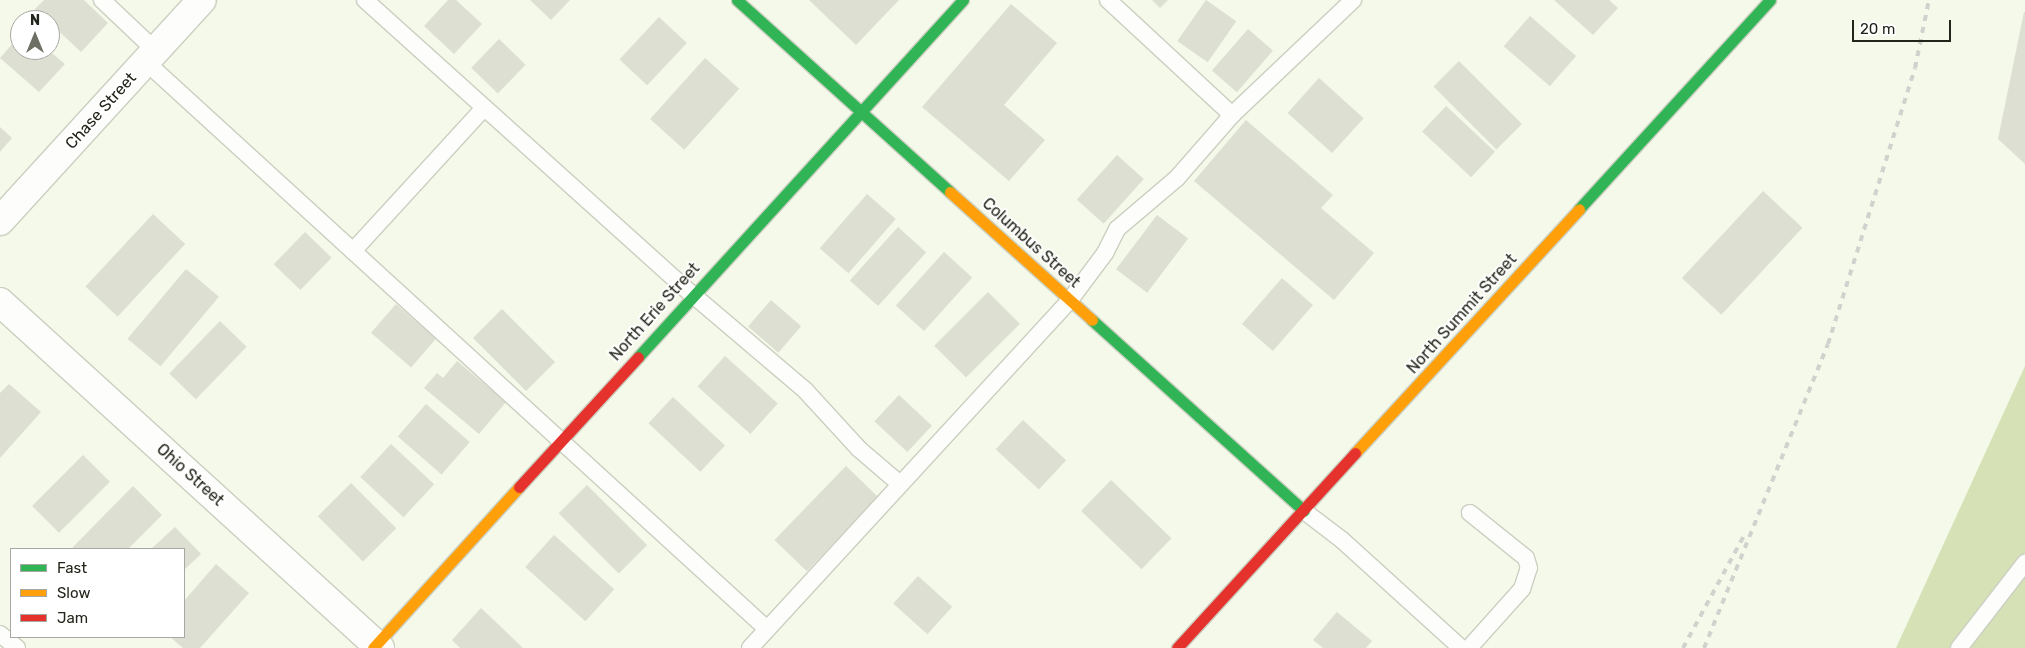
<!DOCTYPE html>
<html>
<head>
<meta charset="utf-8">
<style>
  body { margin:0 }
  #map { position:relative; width:2025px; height:648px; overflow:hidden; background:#f4f9e9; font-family:Rubik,sans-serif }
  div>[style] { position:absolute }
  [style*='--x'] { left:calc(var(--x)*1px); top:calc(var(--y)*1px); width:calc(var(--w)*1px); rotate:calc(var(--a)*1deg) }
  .forest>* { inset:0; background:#d6e1b6 }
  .building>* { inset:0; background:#dcdfd2; transform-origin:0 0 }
  .roads { filter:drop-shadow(1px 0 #cbcfc1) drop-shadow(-1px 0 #cbcfc1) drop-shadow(0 1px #cbcfc1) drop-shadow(0 -1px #cbcfc1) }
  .lane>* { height:16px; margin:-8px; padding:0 8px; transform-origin:8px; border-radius:8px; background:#fdfefc }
  .street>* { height:28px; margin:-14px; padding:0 14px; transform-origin:14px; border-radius:14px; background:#fdfefc }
  .fast>* { height:11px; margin:-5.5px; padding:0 5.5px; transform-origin:5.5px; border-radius:5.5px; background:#30b455 }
  .slow>* { height:11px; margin:-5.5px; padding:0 5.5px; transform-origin:5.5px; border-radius:5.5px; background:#ff9f0a }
  .jam>* { height:11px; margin:-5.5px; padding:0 5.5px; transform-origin:5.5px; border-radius:5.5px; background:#e5322d }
  .rail>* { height:4px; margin-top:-2px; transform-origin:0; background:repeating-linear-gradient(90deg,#d0d2cd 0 6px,transparent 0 12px) }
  span { translate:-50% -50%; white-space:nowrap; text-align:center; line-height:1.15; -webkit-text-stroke:4px #fff; paint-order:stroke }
  .street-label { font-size:16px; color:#222519 }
  .legend { position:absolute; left:10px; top:548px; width:175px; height:90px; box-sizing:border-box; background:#fff; border:1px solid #a7a8a3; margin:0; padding:6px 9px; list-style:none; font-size:15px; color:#222519 }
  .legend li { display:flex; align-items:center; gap:10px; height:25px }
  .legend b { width:25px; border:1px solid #a7a8a3 }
  .north { position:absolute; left:10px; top:10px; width:50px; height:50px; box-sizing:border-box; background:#fff; border:1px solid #a7a8a3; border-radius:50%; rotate:0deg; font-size:14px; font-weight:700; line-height:20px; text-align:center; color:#222519 }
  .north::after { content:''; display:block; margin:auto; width:18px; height:22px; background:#6c6f62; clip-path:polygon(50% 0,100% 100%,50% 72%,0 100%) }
  .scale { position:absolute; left:1852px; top:20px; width:99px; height:22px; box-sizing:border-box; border:2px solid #222519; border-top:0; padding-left:6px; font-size:15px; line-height:18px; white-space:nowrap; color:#222519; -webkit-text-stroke:4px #fff; paint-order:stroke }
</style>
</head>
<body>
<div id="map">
  <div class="forest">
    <i style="clip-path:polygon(2025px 366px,2025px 648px,1896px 648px)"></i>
  </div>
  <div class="building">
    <i style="clip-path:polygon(44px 0,84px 0,108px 23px,81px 52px,35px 9px)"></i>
    <i style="clip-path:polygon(448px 0,456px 0,482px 24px,454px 54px,424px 26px)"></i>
    <i style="clip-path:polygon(530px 0,570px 0,551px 20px)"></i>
    <i style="clip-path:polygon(809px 0,899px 0,856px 45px)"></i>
    <i style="clip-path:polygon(1152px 0,1168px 0,1160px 8px)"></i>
    <i style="left:1206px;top:0;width:37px;height:50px;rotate:35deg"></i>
    <i style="clip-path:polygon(1554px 0,1609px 0,1618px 8px,1593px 35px)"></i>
    <i style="clip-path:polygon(1011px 4px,1057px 43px,1004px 105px,1045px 140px,1009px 181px,922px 107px)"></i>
    <i style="clip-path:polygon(2024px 12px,2025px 12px,2025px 164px,1998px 139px)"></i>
    <i style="left:1530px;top:16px;width:61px;height:40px;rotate:41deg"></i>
    <i style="left:659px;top:17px;width:38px;height:58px;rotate:43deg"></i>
    <i style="left:1248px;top:29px;width:33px;height:55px;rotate:41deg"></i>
    <i style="clip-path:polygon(20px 35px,20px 50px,48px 50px,65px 64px,39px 92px,0 58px)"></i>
    <i style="left:499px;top:39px;width:37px;height:40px;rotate:44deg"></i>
    <i style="left:705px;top:58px;width:46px;height:82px;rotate:42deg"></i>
    <i style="left:1459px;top:61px;width:89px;height:36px;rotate:45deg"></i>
    <i style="left:1319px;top:78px;width:60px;height:47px;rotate:42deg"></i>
    <i style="left:1446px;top:106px;width:67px;height:35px;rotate:43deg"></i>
    <i style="clip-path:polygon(1246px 120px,1333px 195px,1321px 208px,1374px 253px,1334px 300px,1194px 181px)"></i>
    <i style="clip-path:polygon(0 127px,12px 138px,0 152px)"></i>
    <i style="left:1117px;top:155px;width:36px;height:60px;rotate:42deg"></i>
    <i style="left:1763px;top:191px;width:54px;height:119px;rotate:43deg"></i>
    <i style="left:867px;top:194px;width:38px;height:72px;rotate:41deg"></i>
    <i style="left:153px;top:214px;width:44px;height:99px;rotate:43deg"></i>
    <i style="left:1157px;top:215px;width:39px;height:68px;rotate:37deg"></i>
    <i style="left:898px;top:227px;width:38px;height:72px;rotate:42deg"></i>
    <i style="left:305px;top:232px;width:37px;height:45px;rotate:44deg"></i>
    <i style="left:944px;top:252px;width:38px;height:72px;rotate:42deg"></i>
    <i style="left:186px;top:269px;width:43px;height:91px;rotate:40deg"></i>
    <i style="left:1282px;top:278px;width:41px;height:61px;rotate:41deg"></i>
    <i style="left:988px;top:292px;width:45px;height:76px;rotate:45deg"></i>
    <i style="left:771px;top:300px;width:40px;height:35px;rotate:41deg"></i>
    <i style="left:396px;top:304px;width:53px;height:38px;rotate:41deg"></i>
    <i style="left:502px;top:309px;width:75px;height:41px;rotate:45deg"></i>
    <i style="left:220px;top:321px;width:37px;height:73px;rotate:44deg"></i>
    <i style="left:725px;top:356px;width:71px;height:41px;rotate:42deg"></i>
    <i style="clip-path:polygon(457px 361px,506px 402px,479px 434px,424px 388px,437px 373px,443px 378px)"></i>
    <i style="clip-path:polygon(9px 384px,41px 412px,0 458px,0 393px)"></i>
    <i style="left:899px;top:395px;width:45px;height:36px;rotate:43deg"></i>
    <i style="left:673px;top:397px;width:71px;height:36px;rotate:43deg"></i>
    <i style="left:426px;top:404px;width:58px;height:43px;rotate:41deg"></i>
    <i style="left:1023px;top:420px;width:59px;height:40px;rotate:43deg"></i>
    <i style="left:391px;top:444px;width:59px;height:45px;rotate:43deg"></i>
    <i style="left:83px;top:455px;width:38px;height:72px;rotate:45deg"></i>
    <i style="left:846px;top:466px;width:45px;height:103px;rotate:44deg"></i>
    <i style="left:1111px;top:480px;width:84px;height:43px;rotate:44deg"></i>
    <i style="left:351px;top:483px;width:64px;height:47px;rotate:45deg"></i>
    <i style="left:587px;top:485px;width:85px;height:40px;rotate:45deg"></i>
    <i style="clip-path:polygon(133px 486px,162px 515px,128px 549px,72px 548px)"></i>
    <i style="clip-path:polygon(175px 527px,201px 554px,184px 570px,184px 549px,151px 549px)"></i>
    <i style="left:554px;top:535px;width:81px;height:43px;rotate:42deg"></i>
    <i style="clip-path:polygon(216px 564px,249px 593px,200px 648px,183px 648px,170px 637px,184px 637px,184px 601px)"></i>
    <i style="left:918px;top:576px;width:46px;height:37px;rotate:42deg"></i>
    <i style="clip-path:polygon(481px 608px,523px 648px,460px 648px,452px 640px)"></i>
    <i style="clip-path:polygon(1337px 612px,1372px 641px,1366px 648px,1323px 648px,1313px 640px)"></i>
  </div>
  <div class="roads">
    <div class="lane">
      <i style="--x:102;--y:0;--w:74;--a:43.4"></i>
      <i style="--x:365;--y:0;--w:441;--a:42"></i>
      <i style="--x:693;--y:295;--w:145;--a:40.3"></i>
      <i style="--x:804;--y:389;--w:81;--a:47.5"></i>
      <i style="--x:859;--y:449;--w:54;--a:40.5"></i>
      <i style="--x:1108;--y:0;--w:169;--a:42.8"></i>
      <i style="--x:146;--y:62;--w:841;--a:42.4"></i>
      <i style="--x:353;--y:251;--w:194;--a:-47.5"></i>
      <i style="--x:1304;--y:511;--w:48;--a:37.3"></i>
      <i style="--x:1342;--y:540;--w:161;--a:42.2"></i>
      <i style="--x:0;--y:634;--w:22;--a:39"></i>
      <i style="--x:750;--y:648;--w:473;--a:-47.4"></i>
      <i style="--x:1070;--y:300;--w:59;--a:-53.3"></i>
      <i style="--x:1105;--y:253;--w:27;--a:-63"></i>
      <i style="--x:1117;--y:229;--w:79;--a:-40.4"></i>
      <i style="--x:1177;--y:178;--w:84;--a:-48.9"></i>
      <i style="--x:1232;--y:115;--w:167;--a:-43.5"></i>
      <i style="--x:1469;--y:648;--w:79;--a:-48.1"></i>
      <i style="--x:1522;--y:589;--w:22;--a:-72"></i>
      <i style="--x:1529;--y:568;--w:10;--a:-107"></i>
      <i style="--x:1526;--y:558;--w:72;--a:-141.2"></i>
      <i style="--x:1959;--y:648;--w:108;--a:-52.2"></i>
    </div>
    <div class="street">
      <i style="--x:0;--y:221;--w:299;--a:-47.6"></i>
      <i style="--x:0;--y:302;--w:514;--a:42.32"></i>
    </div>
    <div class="fast">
      <i style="--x:737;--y:0;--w:287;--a:42"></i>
      <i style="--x:1579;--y:209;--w:283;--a:-47.6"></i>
      <i style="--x:1092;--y:320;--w:285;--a:42"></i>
      <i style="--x:638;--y:357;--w:483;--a:-47.7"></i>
    </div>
    <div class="slow">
      <i style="--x:950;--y:192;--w:191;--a:42"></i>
      <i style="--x:1355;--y:453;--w:331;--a:-47.4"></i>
      <i style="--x:373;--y:648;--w:217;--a:-47.8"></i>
    </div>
    <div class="jam">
      <i style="--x:519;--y:487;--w:176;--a:-47.5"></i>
      <i style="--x:1177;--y:648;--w:264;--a:-47.6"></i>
    </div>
  </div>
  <div class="rail">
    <i style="--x:1683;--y:648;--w:130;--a:-61.5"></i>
    <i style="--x:1704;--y:648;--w:328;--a:-67.8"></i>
    <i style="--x:1828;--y:344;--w:289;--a:-72.5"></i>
    <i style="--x:1915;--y:68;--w:69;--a:-78.4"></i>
  </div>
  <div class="street-label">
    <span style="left:101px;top:111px;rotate:-48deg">Chase Street</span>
    <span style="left:1031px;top:243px;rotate:42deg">Columbus Street</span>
    <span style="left:655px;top:312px;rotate:-48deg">North Erie Street</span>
    <span style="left:1462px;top:314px;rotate:-48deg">North Summit Street</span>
    <span style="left:190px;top:475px;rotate:42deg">Ohio Street</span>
  </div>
  <ul class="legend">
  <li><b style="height:6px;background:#30b455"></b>Fast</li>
  <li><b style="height:6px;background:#ff9f0a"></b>Slow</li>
  <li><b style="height:6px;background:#e5322d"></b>Jam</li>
  </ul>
  <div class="north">N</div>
  <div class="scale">20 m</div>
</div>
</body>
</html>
